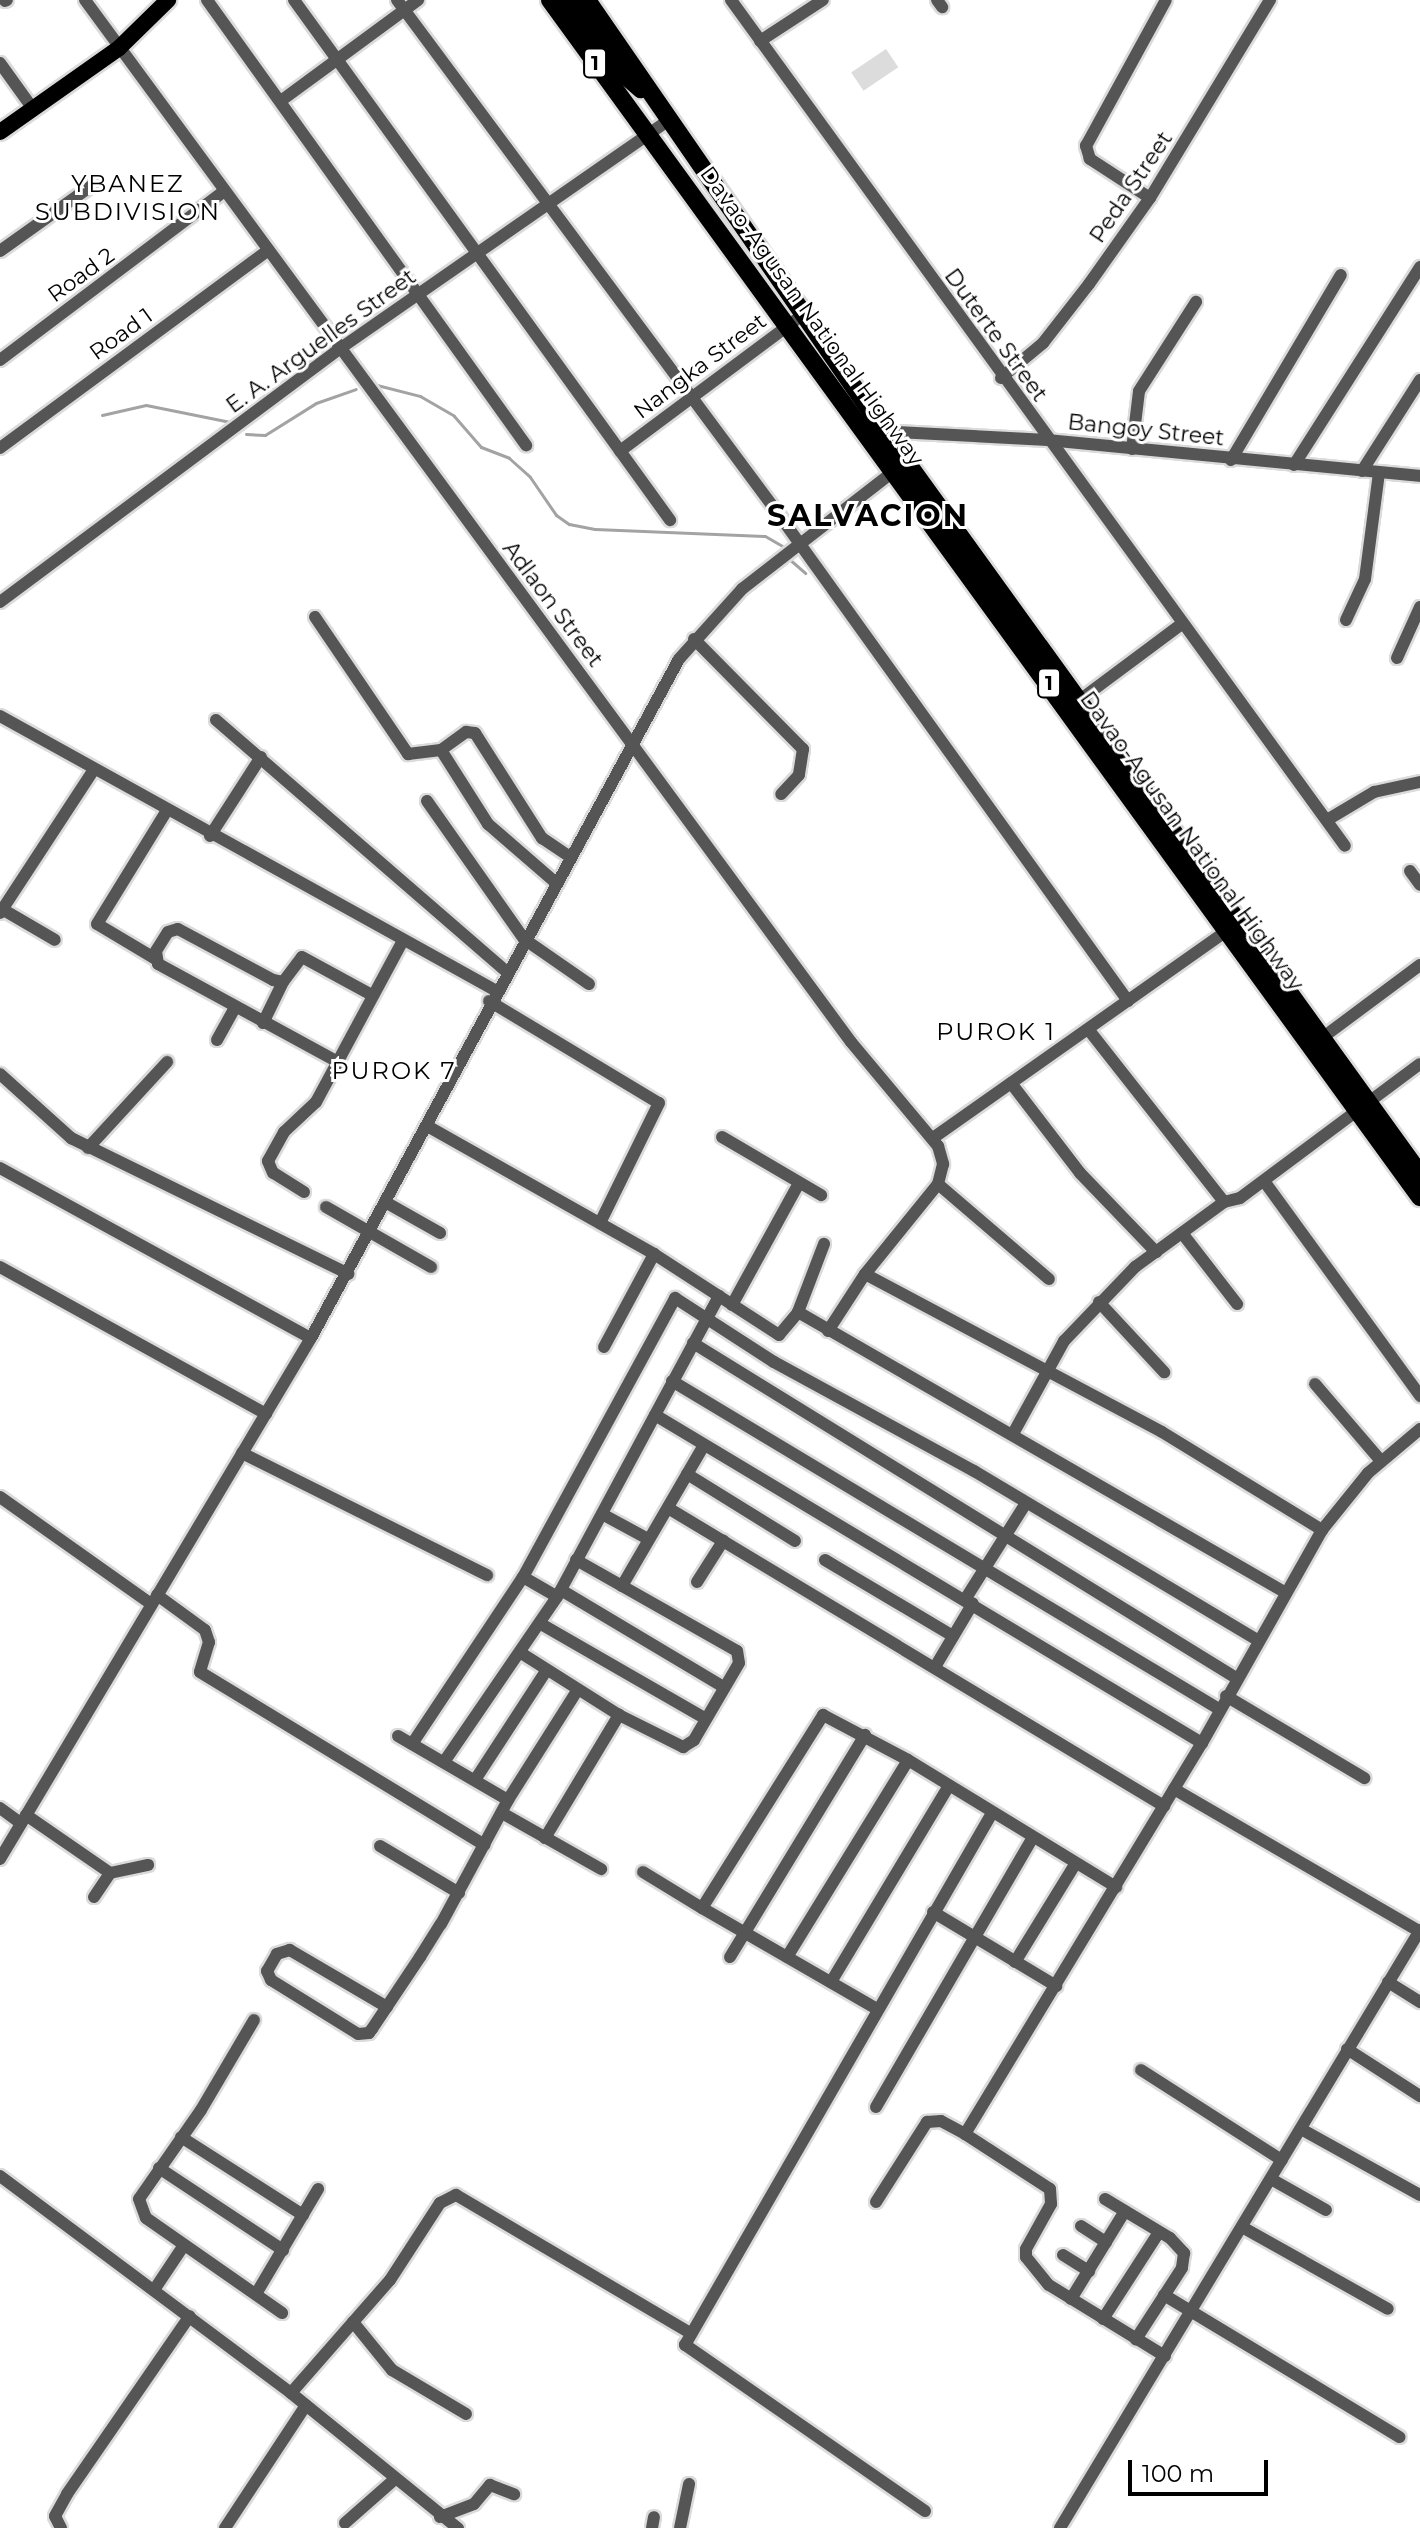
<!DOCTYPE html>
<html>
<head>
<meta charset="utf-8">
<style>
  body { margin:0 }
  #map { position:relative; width:1420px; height:2528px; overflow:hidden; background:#fff; font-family:Montserrat,sans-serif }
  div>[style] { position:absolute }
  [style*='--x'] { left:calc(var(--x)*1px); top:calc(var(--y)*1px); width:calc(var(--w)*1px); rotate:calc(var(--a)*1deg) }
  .green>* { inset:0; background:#dcdcdc; transform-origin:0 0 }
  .stream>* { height:3px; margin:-1.5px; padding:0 1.5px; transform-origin:1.5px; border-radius:1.5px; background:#a3a3a3 }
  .roads { filter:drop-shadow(2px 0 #dbdbdb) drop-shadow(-2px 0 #dbdbdb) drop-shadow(0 2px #dbdbdb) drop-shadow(0 -2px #dbdbdb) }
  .minor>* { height:12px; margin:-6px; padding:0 6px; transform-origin:6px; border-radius:6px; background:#555 }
  .major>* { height:16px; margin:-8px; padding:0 8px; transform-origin:8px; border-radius:8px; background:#000 }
  .highway>* { height:18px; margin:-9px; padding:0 9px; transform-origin:9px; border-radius:9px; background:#000 }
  span { translate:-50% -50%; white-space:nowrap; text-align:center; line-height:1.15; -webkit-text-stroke:6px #fff; paint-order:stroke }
  .shield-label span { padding:2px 6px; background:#fff; border:2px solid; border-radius:6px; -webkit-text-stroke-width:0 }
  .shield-label { font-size:20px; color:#000; font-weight:700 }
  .street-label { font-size:22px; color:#000 }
  .neighbourhood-label { font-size:24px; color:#000; letter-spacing:2px }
  .district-label { font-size:30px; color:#000; font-weight:700; letter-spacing:2px }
  .scale { position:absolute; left:1128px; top:2460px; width:140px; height:36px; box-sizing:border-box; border:4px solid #000; border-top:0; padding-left:10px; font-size:24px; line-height:28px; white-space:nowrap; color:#000; -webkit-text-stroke:6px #fff; paint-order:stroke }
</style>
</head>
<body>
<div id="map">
  <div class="green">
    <i style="left:886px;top:49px;width:22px;height:42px;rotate:56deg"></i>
  </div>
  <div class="stream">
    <i style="--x:373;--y:384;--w:49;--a:14.3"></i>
    <i style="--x:420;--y:396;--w:39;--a:30"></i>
    <i style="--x:454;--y:416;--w:41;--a:48.9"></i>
    <i style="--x:481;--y:447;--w:30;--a:21"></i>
    <i style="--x:509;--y:458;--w:28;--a:42"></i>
    <i style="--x:530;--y:477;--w:46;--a:55.6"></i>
    <i style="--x:556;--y:515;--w:16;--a:35"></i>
    <i style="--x:569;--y:524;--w:26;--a:11"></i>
    <i style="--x:595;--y:529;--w:170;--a:2.4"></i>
    <i style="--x:765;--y:536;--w:20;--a:30"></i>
    <i style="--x:102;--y:415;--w:45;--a:-12.8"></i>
    <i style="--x:146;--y:405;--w:86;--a:11.4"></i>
    <i style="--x:246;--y:434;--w:19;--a:3"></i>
    <i style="--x:265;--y:435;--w:60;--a:-32.1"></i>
    <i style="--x:316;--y:403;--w:42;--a:-19.3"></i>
    <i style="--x:788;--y:558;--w:23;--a:41"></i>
  </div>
  <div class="roads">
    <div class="minor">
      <i style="--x:85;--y:0;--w:1293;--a:53.68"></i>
      <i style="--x:851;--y:1042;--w:136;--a:50.1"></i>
      <i style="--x:938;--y:1146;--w:19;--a:74"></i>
      <i style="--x:943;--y:1164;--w:21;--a:104"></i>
      <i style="--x:938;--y:1184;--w:116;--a:129"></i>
      <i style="--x:865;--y:1274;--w:68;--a:123"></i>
      <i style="--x:207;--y:0;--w:548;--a:54.37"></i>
      <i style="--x:294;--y:0;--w:642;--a:54.13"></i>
      <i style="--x:397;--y:0;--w:638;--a:53.42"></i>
      <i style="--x:777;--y:512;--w:602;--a:54.33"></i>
      <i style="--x:731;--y:0;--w:1045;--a:54.03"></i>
      <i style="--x:937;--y:0;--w:9;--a:54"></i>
      <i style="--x:5;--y:1;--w:2;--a:-27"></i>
      <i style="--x:760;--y:41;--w:75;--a:-33.1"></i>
      <i style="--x:0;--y:63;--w:57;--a:54.3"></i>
      <i style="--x:282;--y:100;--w:169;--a:-36.3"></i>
      <i style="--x:1150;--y:198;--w:72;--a:-147"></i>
      <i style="--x:1090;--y:159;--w:14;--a:-107"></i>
      <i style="--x:1086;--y:146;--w:166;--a:-61.3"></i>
      <i style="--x:0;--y:251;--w:120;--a:-35.5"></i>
      <i style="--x:0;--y:360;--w:279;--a:-37"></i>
      <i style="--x:1001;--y:378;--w:55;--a:-39.8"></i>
      <i style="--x:1043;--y:343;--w:75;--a:-52.1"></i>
      <i style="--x:1089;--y:284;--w:105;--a:-54.7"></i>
      <i style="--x:1150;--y:198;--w:232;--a:-58.8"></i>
      <i style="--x:878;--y:431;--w:170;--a:3"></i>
      <i style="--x:1048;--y:440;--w:374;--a:5.5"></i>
      <i style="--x:0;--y:448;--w:330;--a:-36.4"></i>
      <i style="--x:1132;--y:449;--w:58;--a:-83.1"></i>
      <i style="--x:1139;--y:391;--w:106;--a:-57.4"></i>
      <i style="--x:620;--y:451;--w:229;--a:-36.7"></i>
      <i style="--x:1231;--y:460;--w:215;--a:-59.3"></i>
      <i style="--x:1294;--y:465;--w:235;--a:-57.5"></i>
      <i style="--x:1362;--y:471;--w:108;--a:-57.5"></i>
      <i style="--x:0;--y:602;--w:422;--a:-36.7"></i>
      <i style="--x:338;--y:350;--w:404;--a:-34.8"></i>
      <i style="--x:315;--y:617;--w:166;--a:55.8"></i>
      <i style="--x:408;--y:754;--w:33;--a:-7"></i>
      <i style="--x:441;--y:750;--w:88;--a:57.6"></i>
      <i style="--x:488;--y:824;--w:89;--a:40.9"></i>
      <i style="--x:1346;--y:620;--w:45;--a:-65.1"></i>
      <i style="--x:1365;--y:579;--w:107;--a:-82.5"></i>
      <i style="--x:694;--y:639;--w:155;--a:45.3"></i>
      <i style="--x:803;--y:749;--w:26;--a:99"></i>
      <i style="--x:799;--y:775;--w:26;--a:133"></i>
      <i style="--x:1397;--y:658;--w:56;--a:-65.7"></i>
      <i style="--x:1073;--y:705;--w:137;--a:-36.7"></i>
      <i style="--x:0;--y:716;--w:566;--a:28.97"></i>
      <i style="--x:216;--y:720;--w:384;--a:40.9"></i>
      <i style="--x:441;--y:750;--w:31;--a:-36"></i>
      <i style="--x:466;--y:732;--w:9;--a:6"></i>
      <i style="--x:475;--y:733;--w:125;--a:57.5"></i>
      <i style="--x:542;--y:838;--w:32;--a:34"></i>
      <i style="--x:427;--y:801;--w:169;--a:54.9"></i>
      <i style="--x:524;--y:939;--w:79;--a:34.7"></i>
      <i style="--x:1327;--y:820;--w:55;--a:-30.8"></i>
      <i style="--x:1374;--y:792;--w:47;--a:-12.3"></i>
      <i style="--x:210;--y:836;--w:94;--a:-57.2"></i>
      <i style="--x:1410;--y:871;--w:17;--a:54"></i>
      <i style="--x:2;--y:909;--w:61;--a:30.3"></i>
      <i style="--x:0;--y:913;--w:170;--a:-56.8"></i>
      <i style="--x:154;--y:958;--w:66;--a:-149.2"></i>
      <i style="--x:97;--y:924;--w:132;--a:-58.4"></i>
      <i style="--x:489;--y:1001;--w:198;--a:31"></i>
      <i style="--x:659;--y:1103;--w:134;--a:116.2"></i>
      <i style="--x:263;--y:1023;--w:46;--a:-64"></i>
      <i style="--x:1088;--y:1029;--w:220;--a:51.8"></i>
      <i style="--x:1322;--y:1038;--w:122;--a:-36.7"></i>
      <i style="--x:217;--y:1040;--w:38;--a:-61"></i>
      <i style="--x:338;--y:1062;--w:205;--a:-151.4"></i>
      <i style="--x:158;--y:964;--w:13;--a:-99"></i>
      <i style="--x:156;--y:951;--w:22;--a:-58"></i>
      <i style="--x:168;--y:932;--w:10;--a:-17"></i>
      <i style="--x:178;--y:929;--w:108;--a:28.2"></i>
      <i style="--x:273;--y:980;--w:10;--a:11"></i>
      <i style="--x:283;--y:982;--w:31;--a:-53"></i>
      <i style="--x:302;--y:957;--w:80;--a:28.5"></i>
      <i style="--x:0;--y:1074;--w:96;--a:42"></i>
      <i style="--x:71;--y:1138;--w:309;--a:26.1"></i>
      <i style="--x:1011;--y:1083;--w:113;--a:52.5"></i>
      <i style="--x:1080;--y:1173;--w:110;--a:46.1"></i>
      <i style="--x:429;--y:1127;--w:258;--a:29.4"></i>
      <i style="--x:654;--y:1254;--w:149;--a:32.9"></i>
      <i style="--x:779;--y:1335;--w:30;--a:-50"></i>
      <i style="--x:798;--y:1312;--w:73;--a:-69.1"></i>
      <i style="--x:722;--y:1137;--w:115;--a:30.4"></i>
      <i style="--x:933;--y:1138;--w:365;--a:-35.2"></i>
      <i style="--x:88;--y:1148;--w:117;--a:-47.4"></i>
      <i style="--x:0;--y:1168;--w:354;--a:28.7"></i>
      <i style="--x:1264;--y:1181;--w:266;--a:54"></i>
      <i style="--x:938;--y:1184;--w:146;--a:40.6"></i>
      <i style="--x:304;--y:1192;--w:36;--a:-148"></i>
      <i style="--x:273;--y:1173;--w:13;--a:-113"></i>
      <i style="--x:268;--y:1161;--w:33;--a:-61"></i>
      <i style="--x:284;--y:1132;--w:44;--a:-43.2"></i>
      <i style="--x:316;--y:1102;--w:182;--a:-61.7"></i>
      <i style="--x:387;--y:1203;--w:61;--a:29.5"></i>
      <i style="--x:326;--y:1207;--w:121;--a:29.7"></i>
      <i style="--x:1182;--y:1233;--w:90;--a:52.2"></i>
      <i style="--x:0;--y:1267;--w:304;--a:28.9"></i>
      <i style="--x:865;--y:1274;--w:336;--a:28"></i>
      <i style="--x:1162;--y:1432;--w:188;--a:31.5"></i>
      <i style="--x:1099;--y:1302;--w:96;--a:47.1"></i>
      <i style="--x:732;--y:1305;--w:139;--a:-61.2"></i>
      <i style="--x:798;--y:1312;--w:563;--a:29.93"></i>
      <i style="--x:693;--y:1343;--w:638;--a:31.67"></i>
      <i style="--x:604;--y:1347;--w:106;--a:-61.7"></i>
      <i style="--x:672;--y:1381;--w:638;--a:30.95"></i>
      <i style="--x:1315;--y:1384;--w:101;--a:49.4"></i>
      <i style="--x:655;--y:1415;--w:638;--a:30.95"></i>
      <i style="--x:1014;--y:1432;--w:104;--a:-61.2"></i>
      <i style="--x:1064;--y:1341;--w:103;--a:-46.2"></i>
      <i style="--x:1135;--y:1267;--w:110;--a:-36.1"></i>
      <i style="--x:1224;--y:1202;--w:16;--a:-14"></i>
      <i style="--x:1240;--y:1198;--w:224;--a:-36.7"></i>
      <i style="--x:242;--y:1453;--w:274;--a:26.5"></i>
      <i style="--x:687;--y:1474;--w:127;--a:31.8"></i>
      <i style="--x:0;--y:1497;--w:185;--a:35.3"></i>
      <i style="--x:668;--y:1508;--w:579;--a:31"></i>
      <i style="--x:602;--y:1514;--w:52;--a:28.5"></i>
      <i style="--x:825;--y:1560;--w:149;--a:30.7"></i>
      <i style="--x:523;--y:1577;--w:39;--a:30"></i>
      <i style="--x:697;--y:1582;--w:49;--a:-57.6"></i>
      <i style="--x:622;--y:1586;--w:163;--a:-59.8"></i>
      <i style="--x:561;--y:1590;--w:190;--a:30.8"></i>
      <i style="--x:157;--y:1595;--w:59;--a:36.1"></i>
      <i style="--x:205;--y:1630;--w:13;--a:72"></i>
      <i style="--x:209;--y:1642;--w:31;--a:107"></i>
      <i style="--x:200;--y:1672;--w:333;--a:31.3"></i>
      <i style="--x:966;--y:1598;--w:112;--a:-57.7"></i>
      <i style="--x:541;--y:1624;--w:190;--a:29.9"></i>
      <i style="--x:521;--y:1653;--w:116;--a:32.3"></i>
      <i style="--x:619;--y:1715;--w:72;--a:26.6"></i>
      <i style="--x:683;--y:1747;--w:13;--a:-32"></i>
      <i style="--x:694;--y:1740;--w:89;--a:-59.7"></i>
      <i style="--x:739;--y:1663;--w:12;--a:-99"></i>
      <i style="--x:737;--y:1651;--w:185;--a:-150.5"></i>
      <i style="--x:935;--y:1667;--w:74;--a:-59.3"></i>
      <i style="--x:1226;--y:1696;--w:161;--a:30.7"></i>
      <i style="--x:398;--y:1736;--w:127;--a:30.2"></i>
      <i style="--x:412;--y:1744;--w:201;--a:-56.4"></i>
      <i style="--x:523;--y:1577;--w:318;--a:-61.4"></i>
      <i style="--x:675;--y:1298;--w:118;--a:32.9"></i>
      <i style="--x:774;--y:1362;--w:228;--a:28.6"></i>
      <i style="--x:974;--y:1471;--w:330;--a:30.8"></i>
      <i style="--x:444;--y:1762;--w:200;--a:-55.6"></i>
      <i style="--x:557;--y:1597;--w:342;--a:-61.7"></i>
      <i style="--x:475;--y:1780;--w:130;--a:-56.9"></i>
      <i style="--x:1174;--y:1789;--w:283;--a:30.1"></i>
      <i style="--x:0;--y:1808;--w:26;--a:36"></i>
      <i style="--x:502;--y:1813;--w:114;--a:29.5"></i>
      <i style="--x:26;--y:1815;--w:102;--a:34.6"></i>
      <i style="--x:110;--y:1873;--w:39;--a:-12"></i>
      <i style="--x:545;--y:1838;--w:144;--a:-59"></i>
      <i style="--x:380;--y:1846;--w:92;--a:30.7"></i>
      <i style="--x:0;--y:1859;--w:607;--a:-59.17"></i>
      <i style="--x:311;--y:1338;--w:772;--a:-61.54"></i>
      <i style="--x:679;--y:659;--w:94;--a:-48"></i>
      <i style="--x:742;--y:589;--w:199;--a:-37.8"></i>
      <i style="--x:643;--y:1872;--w:69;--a:31.4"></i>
      <i style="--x:94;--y:1897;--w:29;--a:-56"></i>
      <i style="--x:933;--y:1912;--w:144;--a:31"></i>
      <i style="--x:730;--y:1957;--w:260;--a:-58.7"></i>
      <i style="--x:787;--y:1957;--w:231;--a:-58.4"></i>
      <i style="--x:1015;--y:1962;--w:116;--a:-58.4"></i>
      <i style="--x:831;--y:1982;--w:227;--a:-59"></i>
      <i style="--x:1388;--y:1982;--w:38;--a:32"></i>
      <i style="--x:387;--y:2007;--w:113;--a:-149.6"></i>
      <i style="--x:290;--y:1950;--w:14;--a:163"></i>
      <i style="--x:277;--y:1954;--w:20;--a:120"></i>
      <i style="--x:267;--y:1971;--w:10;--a:66"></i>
      <i style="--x:271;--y:1980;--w:102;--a:31.8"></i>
      <i style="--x:358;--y:2034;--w:11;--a:-5"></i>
      <i style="--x:369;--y:2033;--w:5;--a:-53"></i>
      <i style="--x:372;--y:2029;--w:87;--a:-56.3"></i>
      <i style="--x:420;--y:1957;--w:39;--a:-58"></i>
      <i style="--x:441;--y:1924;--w:141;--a:-61.6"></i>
      <i style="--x:508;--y:1800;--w:129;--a:-57.7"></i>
      <i style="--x:877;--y:2009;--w:202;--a:-150"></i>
      <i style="--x:702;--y:1908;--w:228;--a:-57.9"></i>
      <i style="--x:823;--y:1715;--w:96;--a:27.9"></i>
      <i style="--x:908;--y:1760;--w:244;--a:31.4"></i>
      <i style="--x:254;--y:2020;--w:104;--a:120.5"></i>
      <i style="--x:201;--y:2110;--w:108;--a:124.9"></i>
      <i style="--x:139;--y:2199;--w:20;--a:70"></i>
      <i style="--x:146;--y:2218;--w:166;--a:34.9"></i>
      <i style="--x:1347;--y:2049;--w:87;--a:32.8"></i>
      <i style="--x:1141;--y:2070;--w:167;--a:32.6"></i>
      <i style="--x:876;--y:2107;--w:312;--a:-59.8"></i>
      <i style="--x:1301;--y:2129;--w:136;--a:29"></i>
      <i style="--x:965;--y:2134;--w:457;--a:-58.8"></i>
      <i style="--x:1202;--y:1743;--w:244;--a:-60.6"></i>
      <i style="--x:1322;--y:1530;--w:73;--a:-51.1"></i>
      <i style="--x:1368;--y:1473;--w:68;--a:-40.2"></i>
      <i style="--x:181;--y:2137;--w:145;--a:32.6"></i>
      <i style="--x:159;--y:2168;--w:149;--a:33.5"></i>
      <i style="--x:0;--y:2176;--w:363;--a:36.7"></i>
      <i style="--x:291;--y:2393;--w:215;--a:39"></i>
      <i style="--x:1271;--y:2179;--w:63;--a:29.4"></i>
      <i style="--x:1105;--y:2199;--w:76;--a:31"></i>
      <i style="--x:1170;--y:2238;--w:21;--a:47"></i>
      <i style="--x:1184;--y:2253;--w:15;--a:98"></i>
      <i style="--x:1182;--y:2268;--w:85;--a:122.9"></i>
      <i style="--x:876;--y:2202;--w:95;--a:-57.5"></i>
      <i style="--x:927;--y:2122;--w:14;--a:-4"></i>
      <i style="--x:941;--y:2121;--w:27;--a:28"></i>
      <i style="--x:965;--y:2134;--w:101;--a:32.9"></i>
      <i style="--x:1050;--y:2189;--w:15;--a:86"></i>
      <i style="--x:1051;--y:2204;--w:51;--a:119.1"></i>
      <i style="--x:1026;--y:2249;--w:8;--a:90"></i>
      <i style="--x:1026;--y:2257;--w:36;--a:51"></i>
      <i style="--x:1049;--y:2285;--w:136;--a:31.5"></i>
      <i style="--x:1081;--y:2226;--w:30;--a:33"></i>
      <i style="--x:1242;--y:2227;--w:167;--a:29.3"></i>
      <i style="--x:1063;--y:2255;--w:31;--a:32"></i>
      <i style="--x:154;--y:2290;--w:54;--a:-56.3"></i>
      <i style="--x:256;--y:2294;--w:122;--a:-59.4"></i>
      <i style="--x:1164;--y:2295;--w:275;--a:31.1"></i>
      <i style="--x:1071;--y:2299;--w:103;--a:-58.5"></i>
      <i style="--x:1103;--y:2319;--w:103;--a:-57.2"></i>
      <i style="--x:353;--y:2322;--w:62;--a:50.9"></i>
      <i style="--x:392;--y:2370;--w:86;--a:30.7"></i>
      <i style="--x:291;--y:2393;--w:150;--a:-48.8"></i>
      <i style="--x:390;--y:2280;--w:92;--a:-57"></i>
      <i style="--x:440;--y:2203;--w:18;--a:-27"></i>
      <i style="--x:456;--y:2195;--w:272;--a:30.5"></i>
      <i style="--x:925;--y:2511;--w:292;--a:-145.3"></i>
      <i style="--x:685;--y:2345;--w:614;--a:-60.01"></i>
      <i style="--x:440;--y:2517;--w:36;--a:-21"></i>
      <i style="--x:474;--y:2504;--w:25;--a:-50"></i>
      <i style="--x:490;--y:2485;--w:26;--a:21"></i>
      <i style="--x:345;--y:2523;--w:65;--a:-41.3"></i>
      <i style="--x:61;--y:2528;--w:13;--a:-117"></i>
      <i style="--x:55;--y:2516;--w:25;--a:-61"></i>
      <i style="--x:67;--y:2494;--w:216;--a:-55.4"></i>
      <i style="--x:225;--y:2528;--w:147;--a:-56.6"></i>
      <i style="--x:652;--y:2528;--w:11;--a:-80"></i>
      <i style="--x:680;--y:2528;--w:45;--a:-78.4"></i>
      <i style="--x:1060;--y:2528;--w:698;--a:-58.95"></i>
    </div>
    <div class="major">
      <i style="--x:0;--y:132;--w:146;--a:-35.2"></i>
      <i style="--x:119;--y:48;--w:69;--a:-44.4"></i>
    </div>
    <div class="highway">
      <i style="--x:550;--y:0;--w:1480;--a:53.99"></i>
      <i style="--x:569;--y:0;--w:87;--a:54.3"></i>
      <i style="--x:620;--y:71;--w:28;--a:41"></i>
      <i style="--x:587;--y:0;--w:520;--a:55.42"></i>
      <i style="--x:882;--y:428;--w:920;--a:54.2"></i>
    </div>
  </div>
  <div class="shield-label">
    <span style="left:595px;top:63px">1</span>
    <span style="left:1049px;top:683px">1</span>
  </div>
  <div class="street-label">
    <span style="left:1131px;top:187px;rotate:-56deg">Peda Street</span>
    <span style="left:81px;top:275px;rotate:-36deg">Road 2</span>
    <span style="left:812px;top:316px;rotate:54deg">Davao-Agusan National Highway</span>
    <span style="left:121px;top:334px;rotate:-36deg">Road 1</span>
    <span style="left:996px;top:335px;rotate:54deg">Duterte Street</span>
    <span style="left:321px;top:341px;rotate:-36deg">E. A. Arguelles Street</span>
    <span style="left:700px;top:366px;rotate:-37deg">Nangka Street</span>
    <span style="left:1146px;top:430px;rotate:6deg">Bangoy Street</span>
    <span style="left:553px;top:604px;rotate:53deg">Adlaon Street</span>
    <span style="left:1192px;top:841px;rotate:54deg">Davao-Agusan National Highway</span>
  </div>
  <div class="neighbourhood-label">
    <span style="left:128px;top:198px">YBANEZ<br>SUBDIVISION</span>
    <span style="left:996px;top:1032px">PUROK 1</span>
    <span style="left:394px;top:1071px">PUROK 7</span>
  </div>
  <div class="district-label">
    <span style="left:868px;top:516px">SALVACION</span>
  </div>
  <div class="scale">100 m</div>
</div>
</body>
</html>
